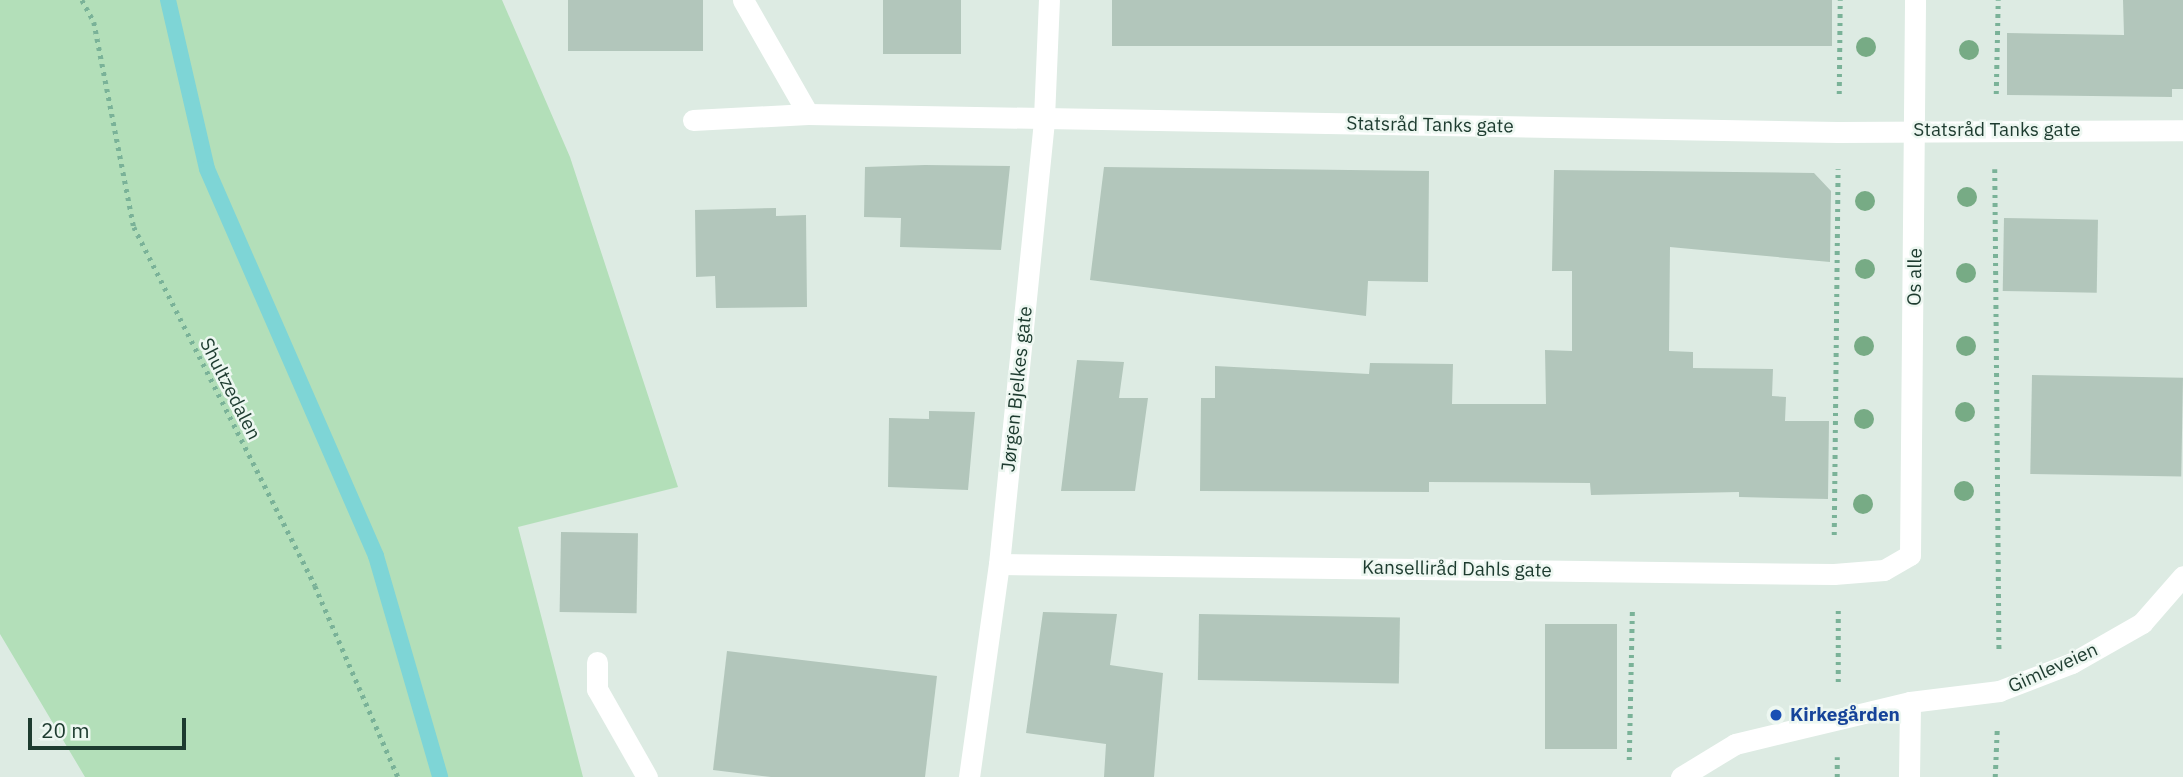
<!DOCTYPE html>
<html>
<head>
<meta charset="utf-8">
<style>
  body { margin:0 }
  #map { position:relative; width:2183px; height:777px; overflow:hidden; background:#ddebe3; font-family:"IBM Plex Sans",sans-serif }
  div>[style] { position:absolute }
  [style*='--x'] { left:calc(var(--x)*1px); top:calc(var(--y)*1px); width:calc(var(--w)*1px); rotate:calc(var(--a)*1deg) }
  .green>* { inset:0; background:#b3dfb9 }
  .stream>* { height:16px; margin:-8px; padding:0 8px; transform-origin:8px; border-radius:8px; background:#7ed5d6 }
  .building>* { inset:0; background:#b2c6bb; transform-origin:0 0 }
  .path>* { height:4.5px; margin-top:-2.25px; transform-origin:0; background:repeating-linear-gradient(90deg,#7ab298 0 3.5px,transparent 0 8.5px) }
  .service>* { height:21px; margin:-10.5px; padding:0 10.5px; transform-origin:10.5px; border-radius:10.5px; background:#fff }
  .minor>* { height:21px; margin:-10.5px; padding:0 10.5px; transform-origin:10.5px; border-radius:10.5px; background:#fff }
  .tertiary>* { height:21px; margin:-10.5px; padding:0 10.5px; transform-origin:10.5px; border-radius:10.5px; background:#fff }
  .trees>* { width:20px; height:20px; margin:-10px; border-radius:50%; background:#77ab85 }
  .dots>* { width:19px; height:19px; translate:-50% -50%; box-sizing:border-box; border:4px solid #edf7f1; border-radius:50% }
  span { translate:-50% -50%; white-space:nowrap; text-align:center; line-height:1.15; -webkit-text-stroke:5px #edf7f1; paint-order:stroke }
  .street-label { font-size:19px; color:#1d3b2f }
  .transit-label { font-size:19px; color:#164399; font-weight:700 }
  .left { translate:0 -50%; text-align:left }
  .scale { position:absolute; left:28px; top:718px; width:158px; height:32px; box-sizing:border-box; border:4px solid #1d3b2f; border-top:0; padding-left:9px; font-size:21px; line-height:24px; white-space:nowrap; color:#1d3b2f; -webkit-text-stroke:5px #edf7f1; paint-order:stroke }
</style>
</head>
<body>
<div id="map">
  <div class="green">
    <i style="clip-path:polygon(0 0,502px 0,570px 157px,678px 487px,518px 527px,583px 777px,85px 777px,0 634px)"></i>
  </div>
  <div class="stream">
    <i style="--x:168;--y:0;--w:173;--a:77"></i>
    <i style="--x:207;--y:169;--w:422;--a:66.4"></i>
    <i style="--x:376;--y:556;--w:230;--a:73.8"></i>
  </div>
  <div class="building">
    <i style="left:568px;top:0;width:135px;height:51px"></i>
    <i style="left:883px;top:0;width:78px;height:54px"></i>
    <i style="left:1112px;top:0;width:720px;height:46px"></i>
    <i style="clip-path:polygon(2123px 0,2183px 0,2183px 89px,2172px 89px,2172px 97px,2007px 95px,2007px 33px,2124px 35px)"></i>
    <i style="clip-path:polygon(925px 165px,1010px 166px,1001px 250px,900px 247px,901px 218px,864px 217px,865px 167px)"></i>
    <i style="clip-path:polygon(1104px 167px,1429px 171px,1428px 282px,1368px 281px,1366px 316px,1090px 280px)"></i>
    <i style="clip-path:polygon(1554px 170px,1814px 173px,1831px 191px,1830px 262px,1670px 247px,1669px 351px,1693px 352px,1693px 368px,1773px 369px,1772px 396px,1786px 397px,1785px 421px,1829px 421px,1828px 499px,1739px 497px,1739px 492px,1591px 495px,1590px 483px,1429px 482px,1429px 492px,1200px 491px,1201px 398px,1215px 398px,1215px 366px,1369px 374px,1370px 363px,1453px 364px,1452px 404px,1546px 404px,1545px 350px,1572px 351px,1572px 271px,1552px 271px)"></i>
    <i style="clip-path:polygon(776px 208px,776px 216px,806px 215px,807px 307px,716px 308px,715px 276px,696px 277px,695px 210px)"></i>
    <i style="left:2004px;top:218px;width:94px;height:73px;rotate:1deg"></i>
    <i style="clip-path:polygon(1077px 360px,1124px 362px,1119px 398px,1148px 398px,1135px 491px,1061px 491px)"></i>
    <i style="left:2032px;top:375px;width:151px;height:99px;rotate:1deg"></i>
    <i style="clip-path:polygon(929px 411px,975px 412px,968px 490px,888px 487px,889px 418px,929px 419px)"></i>
    <i style="left:561px;top:532px;width:77px;height:80px;rotate:1deg"></i>
    <i style="clip-path:polygon(1043px 612px,1117px 614px,1110px 665px,1163px 673px,1154px 777px,1104px 777px,1106px 744px,1026px 733px)"></i>
    <i style="left:1199px;top:614px;width:201px;height:66px;rotate:1deg"></i>
    <i style="left:1545px;top:624px;width:72px;height:125px"></i>
    <i style="clip-path:polygon(727px 651px,937px 676px,925px 777px,771px 777px,713px 770px)"></i>
  </div>
  <div class="path">
    <i style="--x:82;--y:0;--w:25;--a:61"></i>
    <i style="--x:94;--y:22;--w:209;--a:79"></i>
    <i style="--x:134;--y:227;--w:402;--a:63.2"></i>
    <i style="--x:315;--y:586;--w:208;--a:66.5"></i>
    <i style="--x:1839;--y:94;--w:94;--a:-89.4"></i>
    <i style="--x:1996;--y:94;--w:94;--a:-88.8"></i>
    <i style="--x:1995;--y:169;--w:481;--a:89.5"></i>
    <i style="--x:1834;--y:535;--w:366;--a:-89.4"></i>
    <i style="--x:1838;--y:682;--w:72;--a:-90"></i>
    <i style="--x:1629;--y:760;--w:149;--a:-88.8"></i>
    <i style="--x:1837;--y:777;--w:20;--a:-90"></i>
    <i style="--x:1995;--y:777;--w:48;--a:-87.6"></i>
  </div>
  <div class="service">
    <i style="--x:693;--y:120;--w:115;--a:-3"></i>
    <i style="--x:597;--y:662;--w:27;--a:90"></i>
    <i style="--x:597;--y:689;--w:101;--a:60.4"></i>
  </div>
  <div class="minor">
    <i style="--x:743;--y:0;--w:131;--a:60.3"></i>
    <i style="--x:808;--y:114;--w:1030;--a:1"></i>
    <i style="--x:1838;--y:132;--w:345;--a:-0.3"></i>
    <i style="--x:999;--y:564;--w:835;--a:0.69"></i>
    <i style="--x:1834;--y:574;--w:50;--a:-4.6"></i>
    <i style="--x:1884;--y:570;--w:30;--a:-30"></i>
    <i style="--x:1910;--y:555;--w:555;--a:-89.48"></i>
    <i style="--x:969;--y:777;--w:215;--a:-82"></i>
    <i style="--x:999;--y:564;--w:448;--a:-84.2"></i>
    <i style="--x:1044;--y:118;--w:118;--a:-87.6"></i>
    <i style="--x:1909;--y:777;--w:75;--a:-89.2"></i>
  </div>
  <div class="tertiary">
    <i style="--x:1681;--y:777;--w:63;--a:-31.4"></i>
    <i style="--x:1735;--y:744;--w:180;--a:-13.5"></i>
    <i style="--x:1910;--y:702;--w:90;--a:-7"></i>
    <i style="--x:1999;--y:691;--w:78;--a:-21"></i>
    <i style="--x:2072;--y:663;--w:81;--a:-29.7"></i>
    <i style="--x:2142;--y:623;--w:62;--a:-48.9"></i>
  </div>
  <div class="trees">
    <i style="left:1866px;top:47px"></i>
    <i style="left:1969px;top:50px"></i>
    <i style="left:1967px;top:197px"></i>
    <i style="left:1865px;top:201px"></i>
    <i style="left:1865px;top:269px"></i>
    <i style="left:1966px;top:273px"></i>
    <i style="left:1864px;top:346px"></i>
    <i style="left:1966px;top:346px"></i>
    <i style="left:1965px;top:412px"></i>
    <i style="left:1864px;top:419px"></i>
    <i style="left:1964px;top:491px"></i>
    <i style="left:1863px;top:504px"></i>
  </div>
  <div class="dots">
    <i style="left:1776px;top:715px;background:#1a4fb4"></i>
  </div>
  <div class="street-label">
    <span style="left:1430px;top:125px;rotate:1deg">Statsråd Tanks gate</span>
    <span style="left:1997px;top:130px">Statsråd Tanks gate</span>
    <span style="left:1915px;top:277px;rotate:-89deg">Os alle</span>
    <span style="left:230px;top:389px;rotate:63deg">Shultzedalen</span>
    <span style="left:1017px;top:389px;rotate:-84deg">Jørgen Bjelkes gate</span>
    <span style="left:1457px;top:569px;rotate:1deg">Kanselliråd Dahls gate</span>
    <span style="left:2053px;top:668px;rotate:-24deg">Gimleveien</span>
  </div>
  <div class="transit-label">
    <span class="left" style="left:1790px;top:715px">Kirkegården</span>
  </div>
  <div class="scale">20 m</div>
</div>
</body>
</html>
